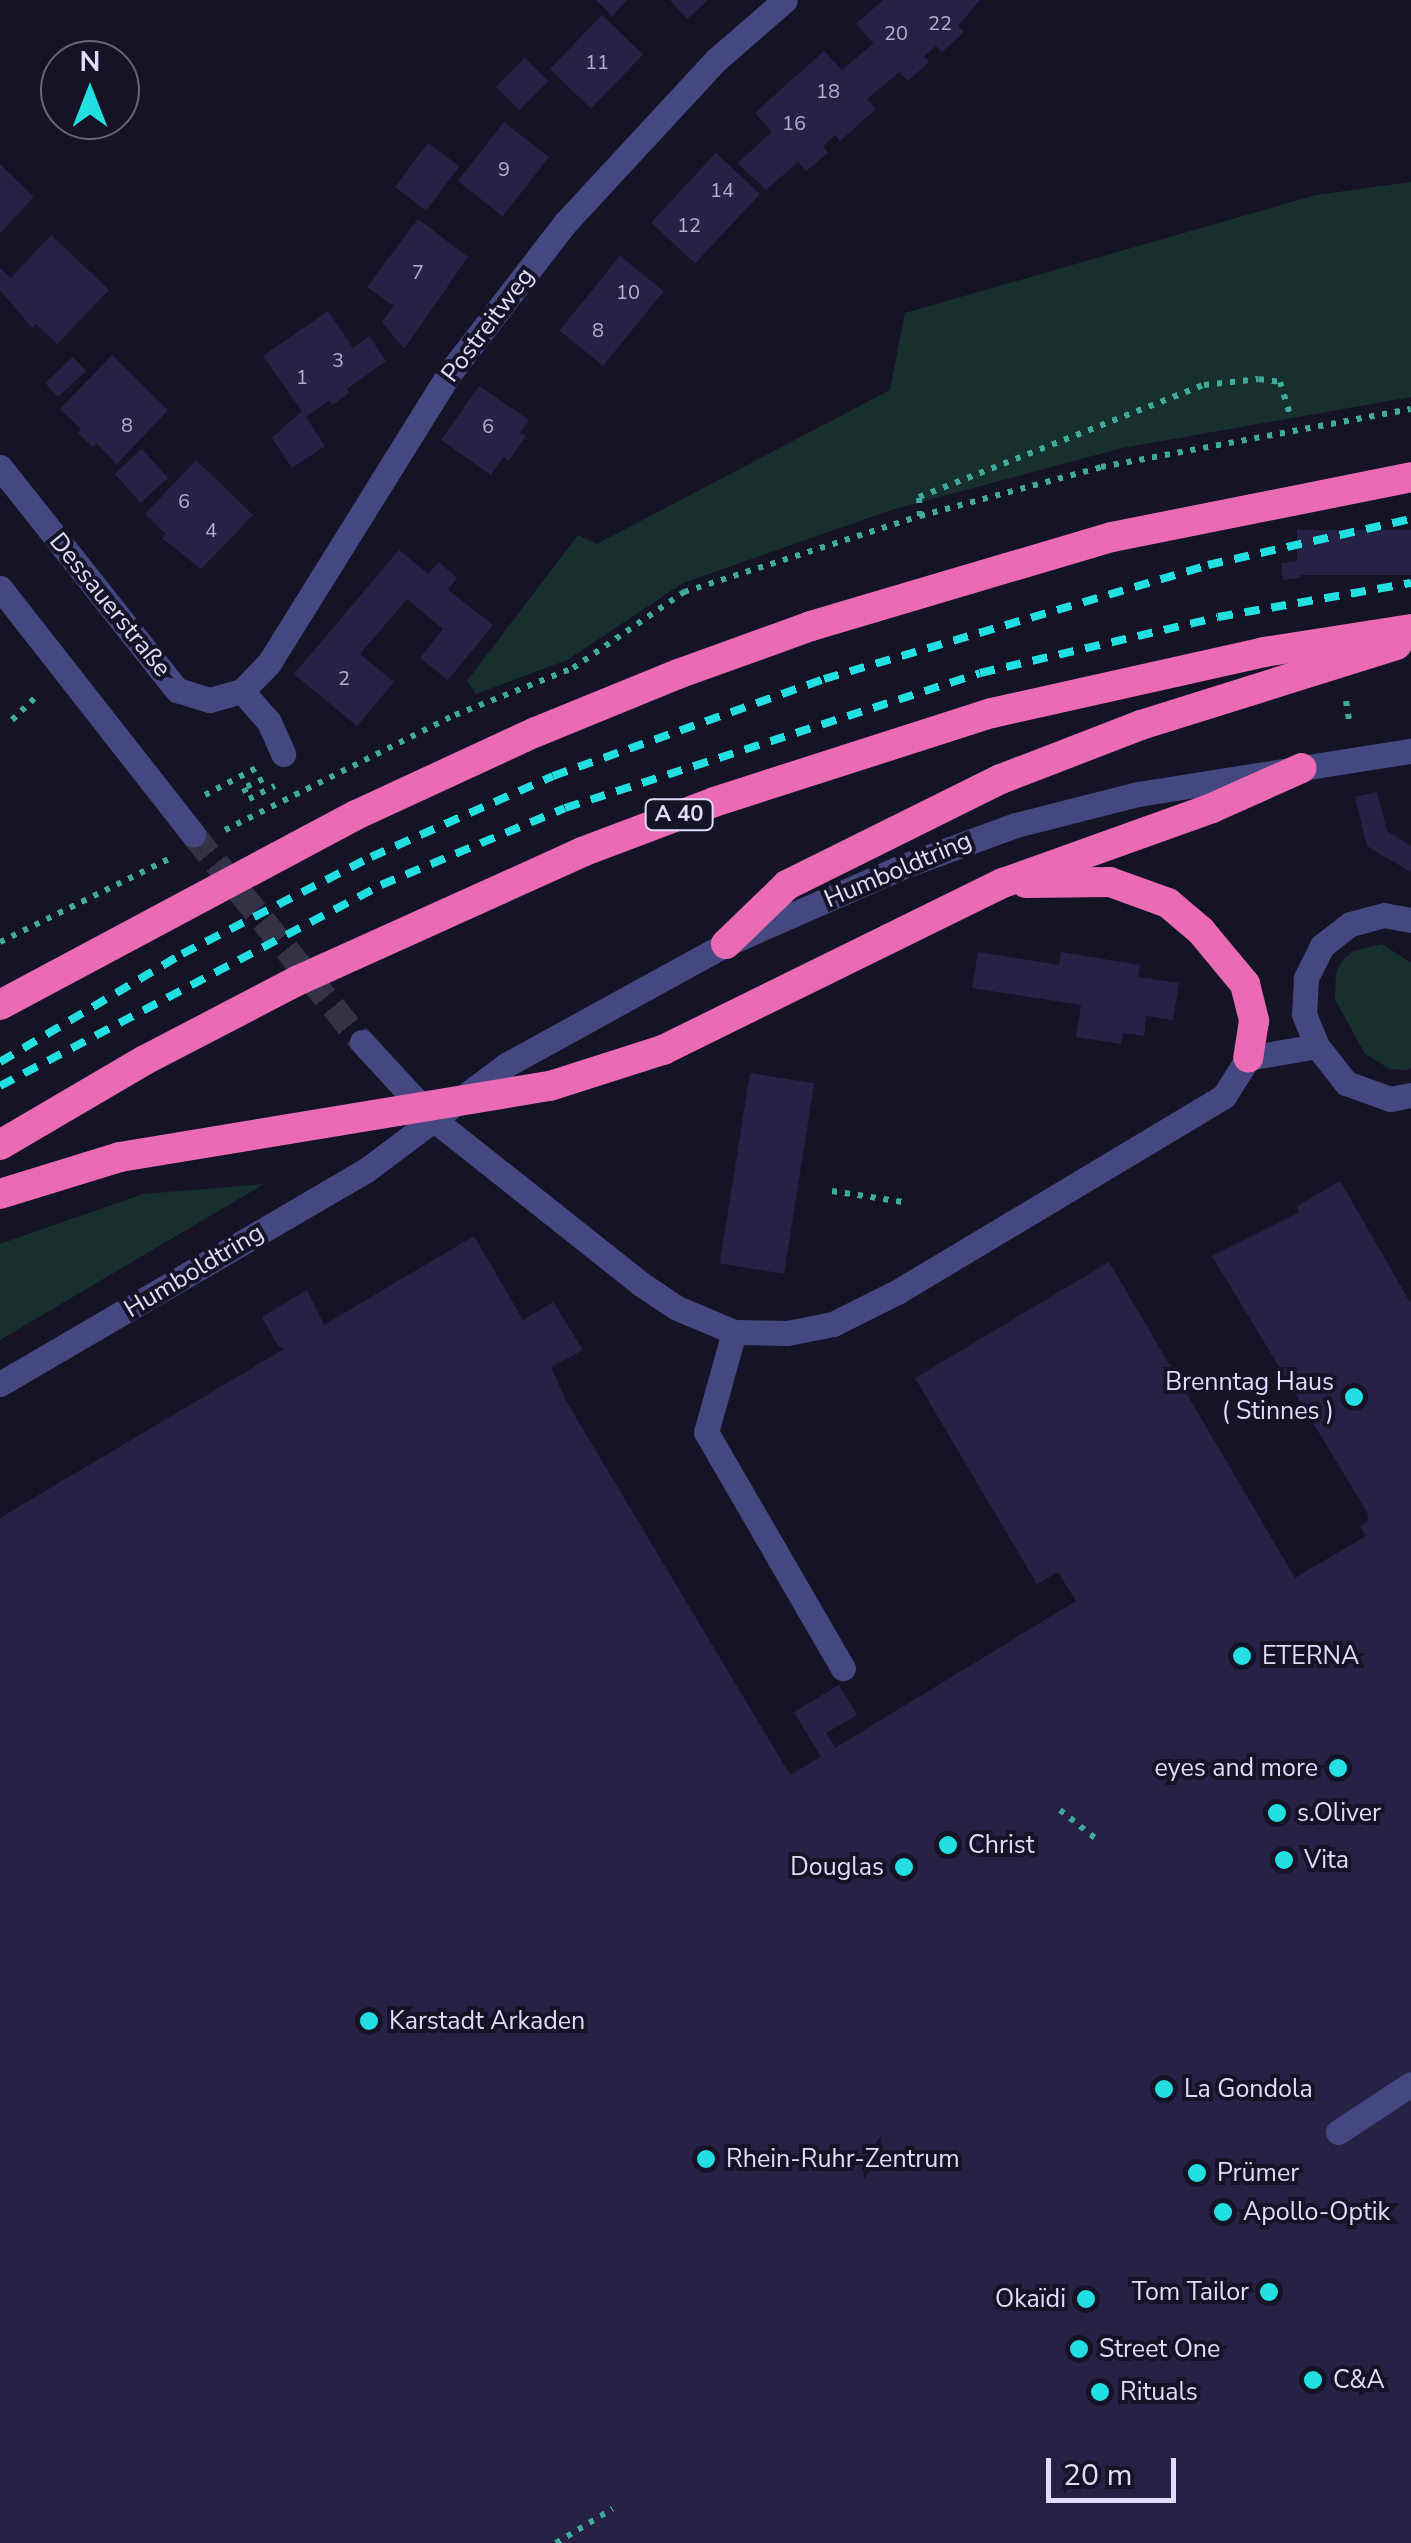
<!DOCTYPE html>
<html>
<head>
<meta charset="utf-8">
<style>
  body { margin:0 }
  #map { position:relative; width:1411px; height:2543px; overflow:hidden; background:#151427; font-family:"Nunito Sans",sans-serif }
  div>[style] { position:absolute }
  [style*='--x'] { left:calc(var(--x)*1px); top:calc(var(--y)*1px); width:calc(var(--w)*1px); rotate:calc(var(--a)*1deg) }
  .green>* { inset:0; background:#18302d }
  .building>* { inset:0; background:#262246; transform-origin:0 0 }
  .minor-tunnel>* { height:25px; margin-top:-12.5px; transform-origin:0; background:repeating-linear-gradient(90deg,#333247 0 25px,transparent 0 37px) }
  .path>* { height:6px; margin-top:-3px; transform-origin:0; background:repeating-linear-gradient(90deg,#41ab9b 0 5px,transparent 0 13px) }
  .minor>* { height:25px; margin:-12.5px; padding:0 12.5px; transform-origin:12.5px; border-radius:12.5px; background:#454880 }
  .highway>* { height:30px; margin:-15px; padding:0 15px; transform-origin:15px; border-radius:15px; background:#ea6ab3 }
  .rail>* { height:8px; margin-top:-4px; transform-origin:0; background:repeating-linear-gradient(90deg,#24dfe1 0 15px,transparent 0 27px) }
  .dots>* { width:28px; height:28px; translate:-50% -50%; box-sizing:border-box; border:5px solid #151427; border-radius:50% }
  span { translate:-50% -50%; white-space:nowrap; text-align:center; line-height:1.15; -webkit-text-stroke:8px #151427; paint-order:stroke }
  .number-label { font-size:20px; color:#b1afcd }
  .number-label span { -webkit-text-stroke-width:0 }
  .shield-label span { padding:2px 8px; background:#151427; border:2px solid; border-radius:8px; -webkit-text-stroke-width:0 }
  .shield-label { font-size:22px; color:#dfdefa; font-weight:700 }
  .street-label { font-size:25px; color:#dfdefa }
  .poi-label { font-size:25px; color:#dfdefa }
  .right { translate:-100% -50%; text-align:right }
  .left { translate:0 -50%; text-align:left }
  .north { position:absolute; left:40px; top:40px; width:100px; height:100px; box-sizing:border-box; background:#151427; border:2px solid #66657b; border-radius:50%; rotate:0deg; font-size:28px; font-weight:700; line-height:40px; text-align:center; color:#dfdefa }
  .north::after { content:''; display:block; margin:auto; width:35px; height:45px; background:#24dfe1; clip-path:polygon(50% 0,100% 100%,50% 72%,0 100%) }
  .scale { position:absolute; left:1046px; top:2458px; width:130px; height:45px; box-sizing:border-box; border:5px solid #dfdefa; border-top:0; padding-left:12px; font-size:30px; line-height:35px; white-space:nowrap; color:#dfdefa; -webkit-text-stroke:8px #151427; paint-order:stroke }
</style>
</head>
<body>
<div id="map">
  <div class="green">
    <i style="clip-path:polygon(1411px 182px,1411px 397px,1122px 448px,891px 510px,683px 583px,567px 660px,476px 694px,467px 681px,578px 535px,597px 544px,890px 390px,905px 313px,1316px 195px)"></i>
    <i style="clip-path:polygon(1382px 944px,1411px 963px,1411px 1068px,1405px 1070px,1390px 1069px,1365px 1054px,1335px 999px,1336px 973px,1342px 961px,1353px 951px)"></i>
    <i style="clip-path:polygon(264px 1184px,0 1340px,0 1244px,143px 1194px)"></i>
  </div>
  <div class="building">
    <i style="clip-path:polygon(596px 0,627px 0,612px 16px)"></i>
    <i style="clip-path:polygon(670px 0,708px 0,687px 19px)"></i>
    <i style="clip-path:polygon(883px 0,980px 0,958px 26px,964px 32px,942px 52px,936px 46px,924px 56px,929px 62px,908px 81px,899px 72px,867px 99px,876px 109px,840px 141px,835px 135px,823px 146px,828px 153px,806px 171px,798px 162px,766px 190px,738px 163px,772px 132px,755px 113px,824px 51px,842px 70px,874px 43px,856px 24px)"></i>
    <i style="left:602px;top:15px;width:57px;height:75px;rotate:44deg"></i>
    <i style="left:525px;top:58px;width:33px;height:41px;rotate:45deg"></i>
    <i style="left:504px;top:122px;width:57px;height:75px;rotate:38deg"></i>
    <i style="left:428px;top:143px;width:39px;height:55px;rotate:37deg"></i>
    <i style="left:716px;top:153px;width:60px;height:95px;rotate:43deg"></i>
    <i style="clip-path:polygon(0 164px,34px 197px,0 233px)"></i>
    <i style="clip-path:polygon(418px 219px,468px 257px,404px 349px,382px 322px,394px 306px,367px 287px)"></i>
    <i style="clip-path:polygon(51px 235px,109px 290px,57px 344px,36px 324px,32px 328px,0 290px,0 268px,11px 278px)"></i>
    <i style="left:620px;top:256px;width:56px;height:96px;rotate:39deg"></i>
    <i style="clip-path:polygon(328px 311px,353px 348px,369px 336px,386px 361px,347px 389px,349px 393px,341px 399px,332px 405px,330px 400px,306px 417px,325px 446px,292px 468px,272px 438px,302px 411px,263px 356px)"></i>
    <i style="clip-path:polygon(112px 355px,168px 410px,117px 464px,96px 443px,93px 447px,85px 440px,78px 433px,81px 429px,60px 409px)"></i>
    <i style="left:73px;top:357px;width:19px;height:38px;rotate:47deg"></i>
    <i style="clip-path:polygon(479px 386px,529px 420px,520px 433px,526px 436px,509px 461px,503px 457px,491px 475px,441px 440px)"></i>
    <i style="left:142px;top:449px;width:39px;height:37px;rotate:48deg"></i>
    <i style="clip-path:polygon(196px 460px,253px 515px,201px 569px,162px 538px,166px 534px,145px 514px)"></i>
    <i style="left:1411px;top:530px;width:45px;height:114px;rotate:90deg"></i>
    <i style="clip-path:polygon(399px 550px,428px 574px,439px 562px,457px 578px,448px 590px,493px 625px,448px 680px,420px 658px,443px 629px,407px 599px,360px 654px,394px 682px,357px 726px,294px 674px)"></i>
    <i style="left:1299px;top:561px;width:17px;height:18px;rotate:83deg"></i>
    <i style="clip-path:polygon(1377px 792px,1387px 831px,1411px 846px,1411px 872px,1367px 846px,1355px 797px)"></i>
    <i style="clip-path:polygon(978px 952px,1059px 965px,1061px 952px,1140px 965px,1138px 977px,1179px 983px,1173px 1020px,1146px 1016px,1144px 1036px,1123px 1033px,1121px 1044px,1076px 1037px,1081px 1005px,972px 988px)"></i>
    <i style="left:750px;top:1073px;width:65px;height:193px;rotate:9deg"></i>
    <i style="clip-path:polygon(1340px 1181px,1411px 1304px,1411px 2543px,0 2543px,0 1518px,284px 1349px,278px 1346px,262px 1317px,307px 1290px,324px 1325px,474px 1236px,523px 1320px,553px 1302px,583px 1350px,551px 1367px,566px 1401px,790px 1775px,821px 1757px,794px 1712px,839px 1685px,857px 1715px,826px 1733px,835px 1748px,1076px 1601px,1058px 1572px,1037px 1584px,915px 1378px,1109px 1262px,1295px 1578px,1366px 1536px,1360px 1526px,1369px 1521px,1367px 1512px,1212px 1256px,1300px 1212px,1296px 1207px)"></i>
  </div>
  <div class="minor-tunnel">
    <i style="--x:193;--y:834;--w:268;--a:50.9"></i>
  </div>
  <div class="path">
    <i style="--x:920;--y:516;--w:19;--a:-93"></i>
    <i style="--x:919;--y:497;--w:306;--a:-21.5"></i>
    <i style="--x:1204;--y:385;--w:55;--a:-6.2"></i>
    <i style="--x:1259;--y:379;--w:21;--a:8"></i>
    <i style="--x:1280;--y:382;--w:38;--a:73"></i>
    <i style="--x:1346;--y:701;--w:20;--a:81"></i>
    <i style="--x:12;--y:720;--w:39;--a:-44"></i>
    <i style="--x:263;--y:779;--w:21;--a:155"></i>
    <i style="--x:244;--y:788;--w:12;--a:66"></i>
    <i style="--x:249;--y:799;--w:29;--a:-27"></i>
    <i style="--x:205;--y:795;--w:58;--a:-27.9"></i>
    <i style="--x:225;--y:830;--w:257;--a:-26.6"></i>
    <i style="--x:455;--y:715;--w:127;--a:-21.7"></i>
    <i style="--x:573;--y:668;--w:135;--a:-34.4"></i>
    <i style="--x:684;--y:592;--w:248;--a:-17.9"></i>
    <i style="--x:920;--y:516;--w:188;--a:-15.1"></i>
    <i style="--x:1101;--y:467;--w:315;--a:-10.6"></i>
    <i style="--x:0;--y:942;--w:188;--a:-26.2"></i>
    <i style="--x:832;--y:1191;--w:72;--a:8.8"></i>
    <i style="--x:1060;--y:1810;--w:45;--a:38.7"></i>
    <i style="--x:556;--y:2543;--w:66;--a:-31.3"></i>
  </div>
  <div class="minor">
    <i style="--x:0;--y:467;--w:285;--a:51.6"></i>
    <i style="--x:177;--y:690;--w:34;--a:17"></i>
    <i style="--x:210;--y:700;--w:33;--a:-16"></i>
    <i style="--x:242;--y:691;--w:39;--a:-46"></i>
    <i style="--x:269;--y:663;--w:339;--a:-58.1"></i>
    <i style="--x:448;--y:375;--w:193;--a:-52.4"></i>
    <i style="--x:566;--y:222;--w:221;--a:-47.2"></i>
    <i style="--x:716;--y:60;--w:91;--a:-41"></i>
    <i style="--x:0;--y:588;--w:313;--a:51.9"></i>
    <i style="--x:242;--y:691;--w:41;--a:48.9"></i>
    <i style="--x:269;--y:722;--w:35;--a:66"></i>
    <i style="--x:1411;--y:920;--w:27;--a:-170"></i>
    <i style="--x:1384;--y:915;--w:35;--a:165"></i>
    <i style="--x:1350;--y:924;--w:36;--a:142"></i>
    <i style="--x:1322;--y:946;--w:36;--a:117"></i>
    <i style="--x:1306;--y:978;--w:36;--a:93"></i>
    <i style="--x:1304;--y:1014;--w:35;--a:68"></i>
    <i style="--x:1317;--y:1046;--w:47;--a:51.9"></i>
    <i style="--x:1346;--y:1083;--w:47;--a:20"></i>
    <i style="--x:1390;--y:1099;--w:21;--a:-11"></i>
    <i style="--x:362;--y:1042;--w:105;--a:47.3"></i>
    <i style="--x:433;--y:1119;--w:265;--a:38.4"></i>
    <i style="--x:641;--y:1284;--w:43;--a:33.7"></i>
    <i style="--x:677;--y:1308;--w:62;--a:22.8"></i>
    <i style="--x:734;--y:1332;--w:53;--a:1.1"></i>
    <i style="--x:787;--y:1333;--w:47;--a:-11.1"></i>
    <i style="--x:833;--y:1324;--w:72;--a:-26.6"></i>
    <i style="--x:897;--y:1292;--w:381;--a:-30.9"></i>
    <i style="--x:1224;--y:1096;--w:45;--a:-57.7"></i>
    <i style="--x:1248;--y:1058;--w:70;--a:-9.9"></i>
    <i style="--x:734;--y:1332;--w:104;--a:105.6"></i>
    <i style="--x:706;--y:1432;--w:273;--a:59.9"></i>
    <i style="--x:0;--y:1384;--w:423;--a:-30.3"></i>
    <i style="--x:365;--y:1171;--w:176;--a:-36.9"></i>
    <i style="--x:506;--y:1065;--w:251;--a:-28.8"></i>
    <i style="--x:726;--y:944;--w:191;--a:-23.7"></i>
    <i style="--x:901;--y:867;--w:122;--a:-20.1"></i>
    <i style="--x:1016;--y:825;--w:126;--a:-14.3"></i>
    <i style="--x:1138;--y:794;--w:276;--a:-9"></i>
    <i style="--x:1338;--y:2132;--w:87;--a:-33.3"></i>
  </div>
  <div class="highway">
    <i style="--x:1026;--y:883;--w:84;--a:-0.7"></i>
    <i style="--x:1110;--y:882;--w:62;--a:19.9"></i>
    <i style="--x:1168;--y:903;--w:43;--a:40.3"></i>
    <i style="--x:1201;--y:931;--w:69;--a:50.3"></i>
    <i style="--x:1245;--y:984;--w:38;--a:76"></i>
    <i style="--x:1254;--y:1021;--w:37;--a:99"></i>
    <i style="--x:726;--y:944;--w:85;--a:-44"></i>
    <i style="--x:787;--y:885;--w:239;--a:-26.4"></i>
    <i style="--x:1001;--y:779;--w:150;--a:-21.1"></i>
    <i style="--x:1141;--y:725;--w:268;--a:-17.4"></i>
    <i style="--x:0;--y:1005;--w:404;--a:-28.1"></i>
    <i style="--x:356;--y:815;--w:198;--a:-24.8"></i>
    <i style="--x:536;--y:732;--w:153;--a:-22.2"></i>
    <i style="--x:678;--y:674;--w:141;--a:-19.8"></i>
    <i style="--x:811;--y:626;--w:314;--a:-16.5"></i>
    <i style="--x:1112;--y:537;--w:305;--a:-11.3"></i>
    <i style="--x:0;--y:1145;--w:168;--a:-30.4"></i>
    <i style="--x:145;--y:1060;--w:174;--a:-27.5"></i>
    <i style="--x:299;--y:980;--w:311;--a:-24.3"></i>
    <i style="--x:582;--y:852;--w:141;--a:-20.7"></i>
    <i style="--x:714;--y:802;--w:292;--a:-17.8"></i>
    <i style="--x:992;--y:713;--w:279;--a:-12.6"></i>
    <i style="--x:1264;--y:652;--w:149;--a:-8.9"></i>
    <i style="--x:0;--y:1194;--w:126;--a:-17.1"></i>
    <i style="--x:120;--y:1157;--w:436;--a:-9.4"></i>
    <i style="--x:550;--y:1086;--w:119;--a:-17.7"></i>
    <i style="--x:663;--y:1050;--w:379;--a:-26.2"></i>
    <i style="--x:1003;--y:883;--w:222;--a:-19.7"></i>
    <i style="--x:1212;--y:808;--w:98;--a:-24"></i>
  </div>
  <div class="rail">
    <i style="--x:0;--y:1062;--w:212;--a:-30.7"></i>
    <i style="--x:182;--y:954;--w:212;--a:-27.2"></i>
    <i style="--x:371;--y:857;--w:199;--a:-24"></i>
    <i style="--x:553;--y:776;--w:288;--a:-19.7"></i>
    <i style="--x:824;--y:679;--w:401;--a:-16.5"></i>
    <i style="--x:1208;--y:565;--w:208;--a:-12.8"></i>
    <i style="--x:0;--y:1086;--w:431;--a:-27.8"></i>
    <i style="--x:381;--y:885;--w:199;--a:-22.7"></i>
    <i style="--x:565;--y:808;--w:436;--a:-18"></i>
    <i style="--x:980;--y:673;--w:244;--a:-13.2"></i>
    <i style="--x:1218;--y:617;--w:196;--a:-10"></i>
  </div>
  <div class="dots">
    <i style="left:1354px;top:1397px;background:#24dfe1"></i>
    <i style="left:1242px;top:1656px;background:#24dfe1"></i>
    <i style="left:1338px;top:1768px;background:#24dfe1"></i>
    <i style="left:1277px;top:1813px;background:#24dfe1"></i>
    <i style="left:948px;top:1845px;background:#24dfe1"></i>
    <i style="left:1284px;top:1860px;background:#24dfe1"></i>
    <i style="left:904px;top:1867px;background:#24dfe1"></i>
    <i style="left:369px;top:2021px;background:#24dfe1"></i>
    <i style="left:1164px;top:2089px;background:#24dfe1"></i>
    <i style="left:706px;top:2159px;background:#24dfe1"></i>
    <i style="left:1197px;top:2173px;background:#24dfe1"></i>
    <i style="left:1223px;top:2212px;background:#24dfe1"></i>
    <i style="left:1269px;top:2292px;background:#24dfe1"></i>
    <i style="left:1086px;top:2299px;background:#24dfe1"></i>
    <i style="left:1079px;top:2349px;background:#24dfe1"></i>
    <i style="left:1313px;top:2380px;background:#24dfe1"></i>
    <i style="left:1100px;top:2392px;background:#24dfe1"></i>
  </div>
  <div class="number-label">
    <span style="left:940px;top:23px">22</span>
    <span style="left:896px;top:33px">20</span>
    <span style="left:597px;top:62px">11</span>
    <span style="left:828px;top:91px">18</span>
    <span style="left:794px;top:123px">16</span>
    <span style="left:504px;top:169px">9</span>
    <span style="left:722px;top:190px">14</span>
    <span style="left:689px;top:225px">12</span>
    <span style="left:418px;top:272px">7</span>
    <span style="left:628px;top:292px">10</span>
    <span style="left:598px;top:330px">8</span>
    <span style="left:338px;top:360px">3</span>
    <span style="left:302px;top:377px">1</span>
    <span style="left:127px;top:425px">8</span>
    <span style="left:488px;top:426px">6</span>
    <span style="left:184px;top:501px">6</span>
    <span style="left:211px;top:530px">4</span>
    <span style="left:344px;top:678px">2</span>
  </div>
  <div class="shield-label">
    <span style="left:679px;top:815px">A 40</span>
  </div>
  <div class="street-label">
    <span style="left:488px;top:325px;rotate:-53deg">Postreitweg</span>
    <span style="left:110px;top:605px;rotate:51deg">Dessauerstraße</span>
    <span style="left:898px;top:870px;rotate:-23deg">Humboldtring</span>
    <span style="left:194px;top:1271px;rotate:-31deg">Humboldtring</span>
  </div>
  <div class="poi-label">
    <span class="right" style="left:1334px;top:1397px">Brenntag Haus<br>( Stinnes )</span>
    <span class="left" style="left:1262px;top:1656px">ETERNA</span>
    <span class="right" style="left:1318px;top:1768px">eyes and more</span>
    <span class="left" style="left:1297px;top:1813px">s.Oliver</span>
    <span class="left" style="left:968px;top:1845px">Christ</span>
    <span class="left" style="left:1304px;top:1860px">Vita</span>
    <span class="right" style="left:884px;top:1867px">Douglas</span>
    <span class="left" style="left:389px;top:2021px">Karstadt Arkaden</span>
    <span class="left" style="left:1184px;top:2089px">La Gondola</span>
    <span class="left" style="left:726px;top:2159px">Rhein-Ruhr-Zentrum</span>
    <span class="left" style="left:1217px;top:2173px">Prümer</span>
    <span class="left" style="left:1243px;top:2212px">Apollo-Optik</span>
    <span class="right" style="left:1249px;top:2292px">Tom Tailor</span>
    <span class="right" style="left:1066px;top:2299px">Okaïdi</span>
    <span class="left" style="left:1099px;top:2349px">Street One</span>
    <span class="left" style="left:1333px;top:2380px">C&amp;A</span>
    <span class="left" style="left:1120px;top:2392px">Rituals</span>
  </div>
  <div class="north">N</div>
  <div class="scale">20 m</div>
</div>
</body>
</html>
